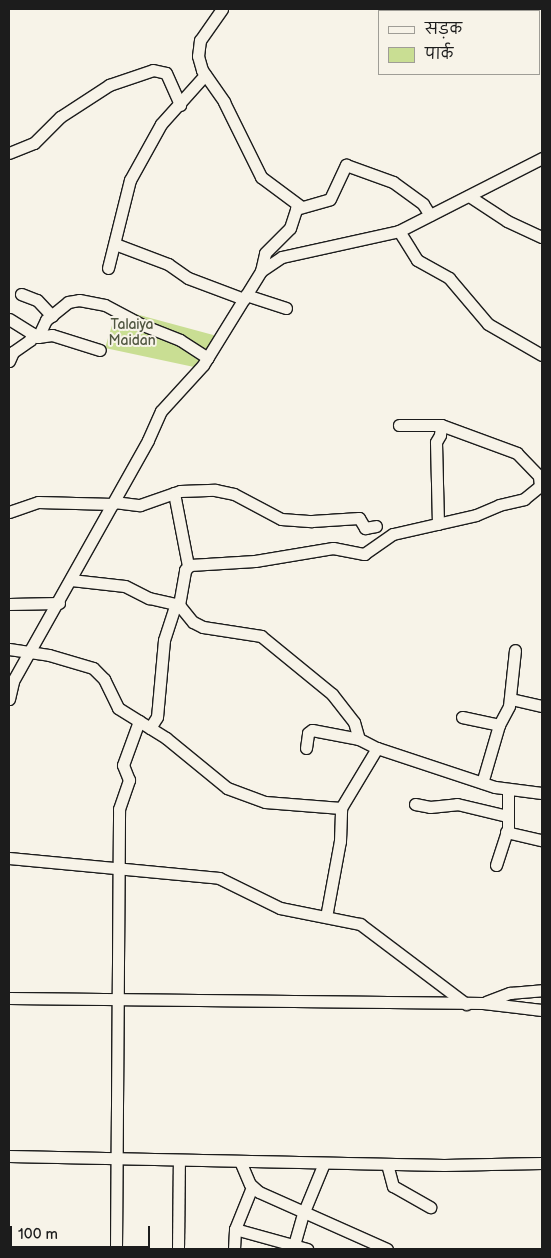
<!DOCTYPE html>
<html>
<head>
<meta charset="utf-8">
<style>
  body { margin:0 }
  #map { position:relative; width:551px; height:1258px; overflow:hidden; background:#f7f3e8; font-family:"Balsamiq Sans","Playpen Sans Deva",sans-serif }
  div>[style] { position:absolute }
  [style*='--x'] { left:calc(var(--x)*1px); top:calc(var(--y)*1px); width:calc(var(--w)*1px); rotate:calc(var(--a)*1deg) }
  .green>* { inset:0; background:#c9de93 }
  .roads { filter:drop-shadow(1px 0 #1c1c1c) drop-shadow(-1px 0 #1c1c1c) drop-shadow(0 1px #1c1c1c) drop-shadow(0 -1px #1c1c1c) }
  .minor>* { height:11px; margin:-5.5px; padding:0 5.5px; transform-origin:5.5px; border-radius:5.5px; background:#f7f3e8 }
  span { translate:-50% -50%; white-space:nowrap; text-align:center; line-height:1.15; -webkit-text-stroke:4px #f7f3e8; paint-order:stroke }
  .park-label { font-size:14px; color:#505640 }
  .frame { position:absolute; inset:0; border:10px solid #1c1c1c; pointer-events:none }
  .legend { position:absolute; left:378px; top:10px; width:162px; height:65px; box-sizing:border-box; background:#f7f3e8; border:1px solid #9f9d96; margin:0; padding:6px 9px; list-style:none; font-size:15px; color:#1c1c1c }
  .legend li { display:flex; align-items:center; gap:10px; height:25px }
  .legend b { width:25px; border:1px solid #9f9d96 }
  .scale { position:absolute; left:10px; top:1226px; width:140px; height:22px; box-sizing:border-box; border:2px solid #1c1c1c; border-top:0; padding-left:6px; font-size:15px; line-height:18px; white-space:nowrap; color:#1c1c1c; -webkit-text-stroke:4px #f7f3e8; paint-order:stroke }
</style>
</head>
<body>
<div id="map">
  <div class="green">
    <i style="clip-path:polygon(117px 309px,217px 336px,194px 367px,105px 348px)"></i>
  </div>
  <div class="roads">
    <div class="minor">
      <i style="--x:222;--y:9;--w:38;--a:125"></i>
      <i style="--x:200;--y:40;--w:16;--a:97"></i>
      <i style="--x:198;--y:56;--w:15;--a:74"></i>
      <i style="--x:202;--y:70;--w:39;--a:55"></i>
      <i style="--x:224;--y:102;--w:84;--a:63.7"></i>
      <i style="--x:261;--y:177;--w:49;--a:36.6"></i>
      <i style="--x:9;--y:153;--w:27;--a:-22"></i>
      <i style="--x:34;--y:143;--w:37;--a:-45"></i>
      <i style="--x:60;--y:117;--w:59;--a:-33.1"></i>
      <i style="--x:109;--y:85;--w:46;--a:-18.8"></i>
      <i style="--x:153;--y:70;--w:13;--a:13"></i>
      <i style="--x:166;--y:73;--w:35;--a:66"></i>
      <i style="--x:469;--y:196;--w:45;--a:33.3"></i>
      <i style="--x:507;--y:221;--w:38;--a:25"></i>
      <i style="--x:399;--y:231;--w:34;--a:58"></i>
      <i style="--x:417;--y:260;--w:37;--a:29"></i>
      <i style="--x:449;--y:278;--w:60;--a:49.7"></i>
      <i style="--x:488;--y:324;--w:62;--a:29.9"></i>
      <i style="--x:115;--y:244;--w:57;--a:20.7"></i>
      <i style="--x:168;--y:264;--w:24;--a:35"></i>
      <i style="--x:188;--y:278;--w:60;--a:20.6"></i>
      <i style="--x:108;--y:268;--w:91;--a:-76"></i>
      <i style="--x:130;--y:180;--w:64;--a:-61"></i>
      <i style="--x:161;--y:124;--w:66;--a:-48.1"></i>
      <i style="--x:261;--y:271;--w:18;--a:-77"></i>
      <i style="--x:265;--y:253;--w:35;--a:-45"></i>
      <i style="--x:290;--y:228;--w:20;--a:-72"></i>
      <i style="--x:296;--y:209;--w:35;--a:-16"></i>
      <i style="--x:330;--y:199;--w:38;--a:-65"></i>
      <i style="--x:346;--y:165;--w:50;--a:19.9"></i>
      <i style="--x:393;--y:182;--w:37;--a:36"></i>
      <i style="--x:423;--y:204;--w:13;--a:58"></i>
      <i style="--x:21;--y:294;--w:17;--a:21"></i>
      <i style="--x:37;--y:300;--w:22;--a:47"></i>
      <i style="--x:246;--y:295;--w:42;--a:18"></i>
      <i style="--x:9;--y:319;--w:34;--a:32"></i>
      <i style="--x:38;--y:337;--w:14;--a:-8"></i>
      <i style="--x:52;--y:335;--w:50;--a:17.4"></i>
      <i style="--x:38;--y:337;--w:19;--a:-65"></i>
      <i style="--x:46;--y:320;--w:28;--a:-39"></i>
      <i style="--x:68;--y:302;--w:11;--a:-10"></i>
      <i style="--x:79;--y:300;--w:26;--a:11"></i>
      <i style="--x:105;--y:305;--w:40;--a:28"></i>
      <i style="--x:140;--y:324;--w:43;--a:21.8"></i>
      <i style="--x:180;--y:340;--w:33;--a:33"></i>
      <i style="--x:9;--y:361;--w:10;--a:-66"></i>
      <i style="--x:13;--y:352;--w:21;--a:-35"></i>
      <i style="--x:30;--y:340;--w:7;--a:-74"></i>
      <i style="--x:174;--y:493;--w:74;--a:79.1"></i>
      <i style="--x:114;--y:502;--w:26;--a:7"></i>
      <i style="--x:140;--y:505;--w:42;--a:-19.3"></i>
      <i style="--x:180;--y:491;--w:35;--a:-2"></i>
      <i style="--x:215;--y:490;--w:19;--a:12"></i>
      <i style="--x:234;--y:494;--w:53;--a:28"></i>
      <i style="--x:281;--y:519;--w:31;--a:4"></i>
      <i style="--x:312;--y:521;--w:47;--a:-3.7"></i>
      <i style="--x:359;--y:518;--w:12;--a:59"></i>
      <i style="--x:365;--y:528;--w:11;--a:-10"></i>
      <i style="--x:9;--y:512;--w:31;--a:-19"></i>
      <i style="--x:38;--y:502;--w:75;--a:1.5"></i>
      <i style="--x:438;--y:524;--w:82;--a:-91.4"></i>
      <i style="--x:436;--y:442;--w:8;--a:-60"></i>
      <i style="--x:440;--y:435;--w:10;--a:-84"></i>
      <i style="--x:71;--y:580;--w:54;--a:6.3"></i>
      <i style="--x:125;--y:586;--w:27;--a:27"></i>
      <i style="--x:149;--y:598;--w:31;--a:13"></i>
      <i style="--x:179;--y:605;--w:22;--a:51"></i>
      <i style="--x:193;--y:622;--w:11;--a:27"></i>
      <i style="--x:203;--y:627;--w:59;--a:8.8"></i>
      <i style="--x:261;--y:636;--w:92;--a:39.2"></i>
      <i style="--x:332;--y:694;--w:36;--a:52"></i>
      <i style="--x:354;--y:722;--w:18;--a:74"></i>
      <i style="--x:359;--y:739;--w:20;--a:27"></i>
      <i style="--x:9;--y:604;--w:50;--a:-1.1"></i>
      <i style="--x:179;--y:605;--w:36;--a:-80"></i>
      <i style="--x:185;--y:570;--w:7;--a:-45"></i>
      <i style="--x:190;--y:565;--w:65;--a:-3.5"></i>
      <i style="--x:255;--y:561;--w:79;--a:-9.5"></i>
      <i style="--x:333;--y:548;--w:32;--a:11"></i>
      <i style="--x:364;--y:554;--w:35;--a:-35"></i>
      <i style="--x:393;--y:534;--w:85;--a:-12.9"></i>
      <i style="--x:476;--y:515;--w:25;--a:-23"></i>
      <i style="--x:499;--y:505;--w:26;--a:-13"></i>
      <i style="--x:524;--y:499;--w:21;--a:-39"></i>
      <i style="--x:540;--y:486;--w:10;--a:-96"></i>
      <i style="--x:539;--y:476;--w:32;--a:-134"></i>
      <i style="--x:517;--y:453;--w:81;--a:-159.8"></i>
      <i style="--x:441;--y:425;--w:42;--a:180"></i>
      <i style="--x:9;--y:649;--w:40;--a:8.5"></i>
      <i style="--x:49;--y:655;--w:46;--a:16.5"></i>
      <i style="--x:93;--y:668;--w:16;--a:45"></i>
      <i style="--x:104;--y:679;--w:32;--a:64"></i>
      <i style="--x:118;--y:708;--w:57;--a:32"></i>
      <i style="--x:166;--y:738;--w:79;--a:39.3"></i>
      <i style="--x:227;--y:788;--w:40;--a:20.2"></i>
      <i style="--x:265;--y:802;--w:76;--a:4.5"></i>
      <i style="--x:341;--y:808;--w:70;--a:-59"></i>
      <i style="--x:377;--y:748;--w:124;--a:18.3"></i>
      <i style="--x:495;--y:787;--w:47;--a:7.3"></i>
      <i style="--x:9;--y:699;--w:18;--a:-77"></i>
      <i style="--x:13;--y:681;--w:276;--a:-60.7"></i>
      <i style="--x:148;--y:440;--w:32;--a:-66"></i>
      <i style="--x:161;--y:411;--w:62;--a:-47.6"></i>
      <i style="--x:203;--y:365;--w:110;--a:-58.3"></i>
      <i style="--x:261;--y:271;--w:25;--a:-34"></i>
      <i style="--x:282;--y:257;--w:120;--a:-12.5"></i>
      <i style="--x:399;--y:231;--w:161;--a:-27"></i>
      <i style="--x:511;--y:699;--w:32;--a:13"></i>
      <i style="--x:462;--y:717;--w:38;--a:12"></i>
      <i style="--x:499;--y:725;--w:60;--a:106.3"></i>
      <i style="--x:499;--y:725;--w:21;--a:-62"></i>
      <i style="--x:509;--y:706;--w:56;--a:-83.9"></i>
      <i style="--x:150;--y:728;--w:13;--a:-58"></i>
      <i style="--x:157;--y:717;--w:77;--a:-84.8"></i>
      <i style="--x:164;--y:640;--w:38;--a:-72"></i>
      <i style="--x:306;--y:748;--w:15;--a:-82"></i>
      <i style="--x:308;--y:733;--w:5;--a:-37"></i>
      <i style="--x:312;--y:730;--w:48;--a:10.8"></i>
      <i style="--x:415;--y:804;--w:15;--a:11"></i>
      <i style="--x:430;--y:807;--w:27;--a:-6"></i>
      <i style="--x:457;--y:804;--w:51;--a:13.5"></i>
      <i style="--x:506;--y:832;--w:37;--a:13"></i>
      <i style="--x:9;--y:858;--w:211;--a:5.4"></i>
      <i style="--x:219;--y:878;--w:68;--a:26.2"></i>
      <i style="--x:280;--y:908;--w:82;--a:11.3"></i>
      <i style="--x:360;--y:924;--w:133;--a:37"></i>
      <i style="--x:496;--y:865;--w:39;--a:-72"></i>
      <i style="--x:508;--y:828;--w:37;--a:-90"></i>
      <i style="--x:326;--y:917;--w:77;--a:-79.6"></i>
      <i style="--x:340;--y:841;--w:33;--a:-88"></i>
      <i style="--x:9;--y:998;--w:474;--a:0.6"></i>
      <i style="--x:483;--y:1003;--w:59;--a:6.8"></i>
      <i style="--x:486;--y:1002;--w:26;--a:-21"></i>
      <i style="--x:510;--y:993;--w:32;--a:-5"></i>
      <i style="--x:9;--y:1156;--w:435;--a:1.2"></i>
      <i style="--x:444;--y:1165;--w:98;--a:-1.2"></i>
      <i style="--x:240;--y:1161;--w:25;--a:67"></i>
      <i style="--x:250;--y:1184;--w:12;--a:42"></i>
      <i style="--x:259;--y:1192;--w:140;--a:24"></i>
      <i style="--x:387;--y:1164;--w:23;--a:75"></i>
      <i style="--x:393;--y:1186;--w:43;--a:29.6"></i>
      <i style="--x:235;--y:1229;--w:75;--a:15.5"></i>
      <i style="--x:294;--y:1245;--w:32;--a:-74"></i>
      <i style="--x:303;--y:1214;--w:55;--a:-67.6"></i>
      <i style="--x:116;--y:1249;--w:440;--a:-89.6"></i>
      <i style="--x:119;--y:809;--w:31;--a:-71"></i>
      <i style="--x:129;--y:780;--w:16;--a:-112"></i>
      <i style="--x:123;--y:765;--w:47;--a:-70"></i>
      <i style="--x:178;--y:1249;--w:89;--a:-89.4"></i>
      <i style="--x:234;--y:1249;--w:20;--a:-87"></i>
      <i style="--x:235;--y:1229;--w:45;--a:-68"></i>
    </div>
  </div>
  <div class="park-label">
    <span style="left:132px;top:333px">Talaiya<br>Maidan</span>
  </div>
  <div class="frame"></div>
  <ul class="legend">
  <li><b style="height:6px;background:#f7f3e8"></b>सड़क</li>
  <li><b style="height:14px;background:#c9de93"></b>पार्क</li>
  </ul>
  <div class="scale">100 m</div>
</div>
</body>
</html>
